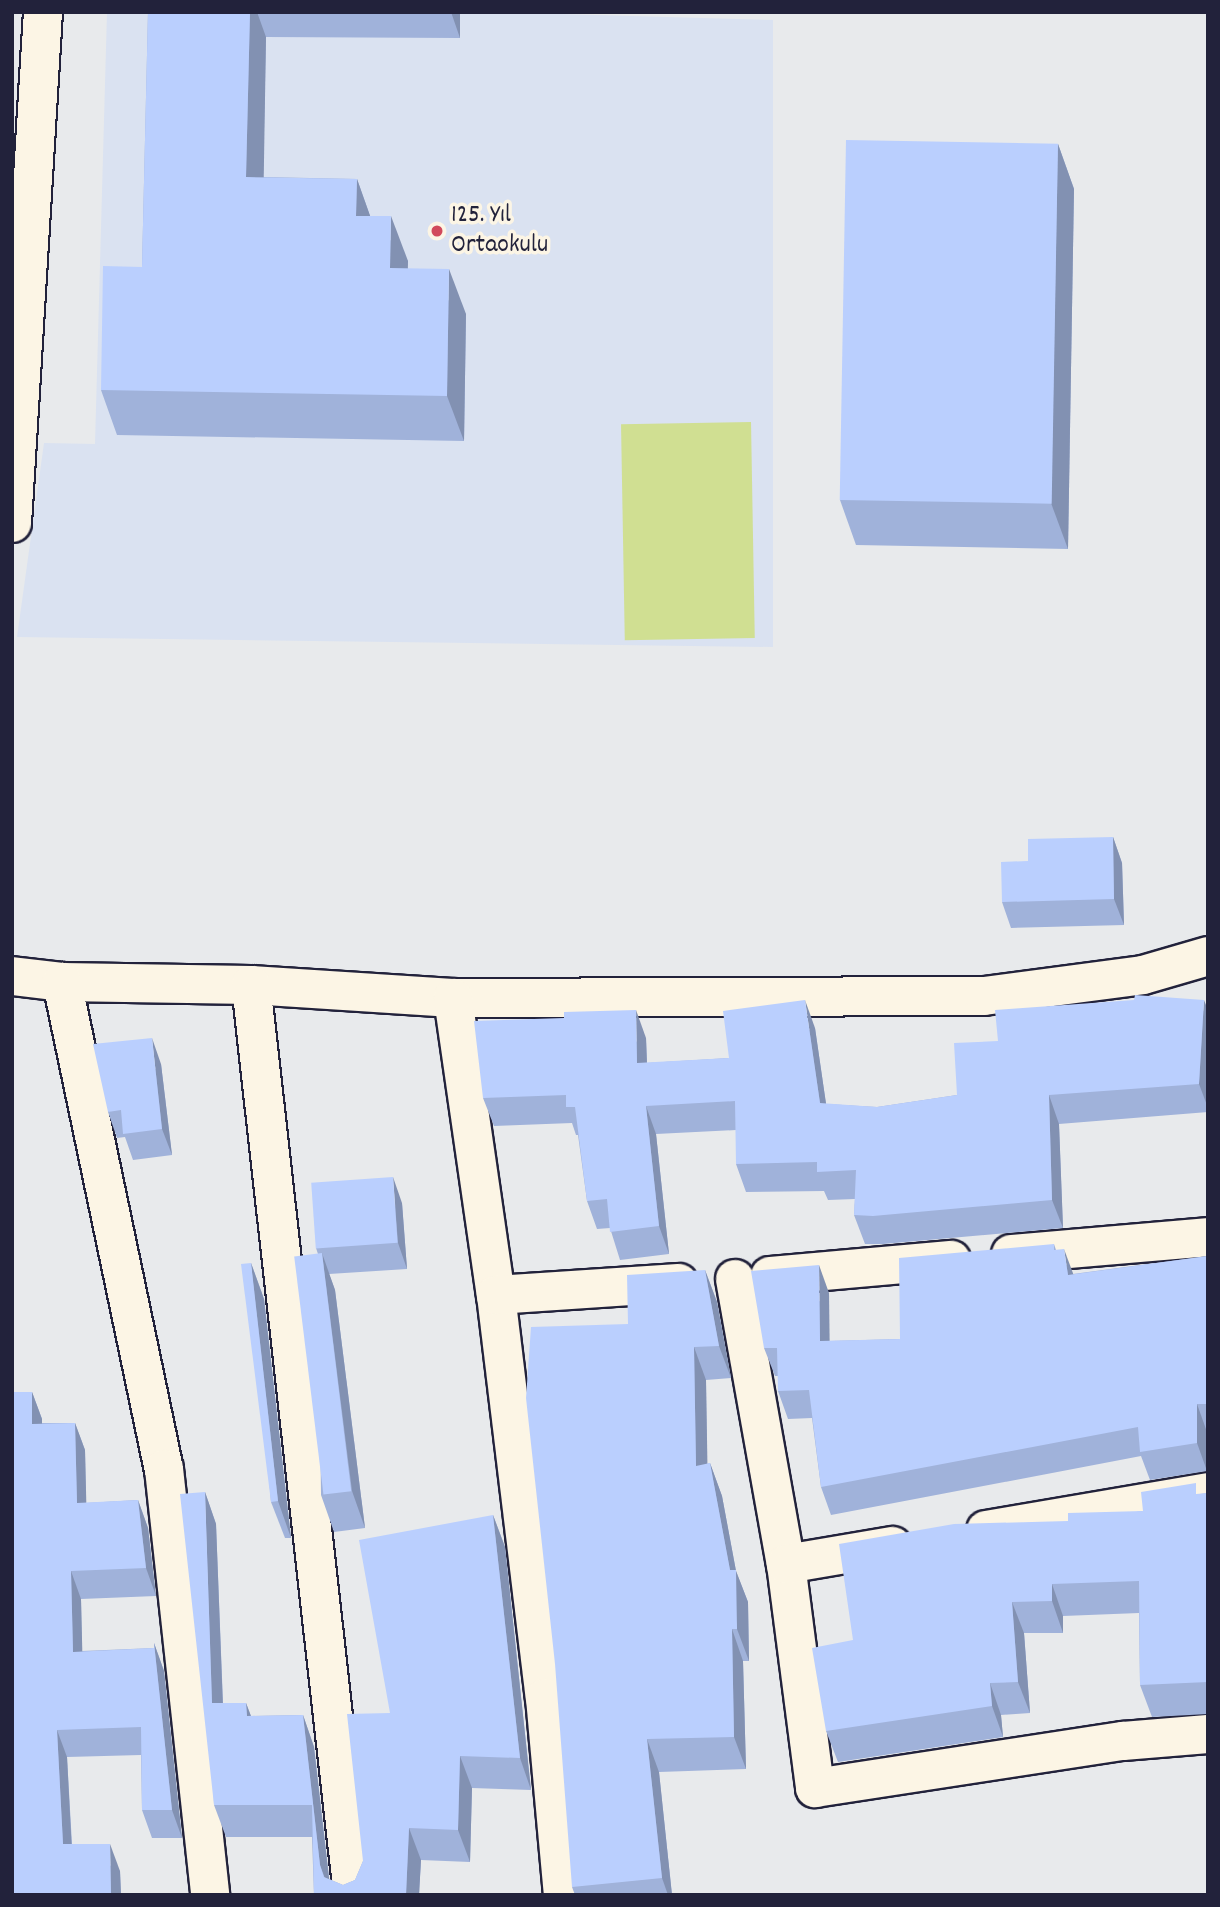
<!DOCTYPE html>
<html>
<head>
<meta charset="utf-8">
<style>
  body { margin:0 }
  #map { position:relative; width:1220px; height:1907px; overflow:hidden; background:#e8eaec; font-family:Dekko,sans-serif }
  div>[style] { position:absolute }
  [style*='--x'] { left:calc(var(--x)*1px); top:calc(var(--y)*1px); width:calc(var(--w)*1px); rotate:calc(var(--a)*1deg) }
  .built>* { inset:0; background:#dae2f1 }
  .green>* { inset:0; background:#d0df92; transform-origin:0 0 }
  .roads { filter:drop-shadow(2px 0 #22223b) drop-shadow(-2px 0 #22223b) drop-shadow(0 2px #22223b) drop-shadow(0 -2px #22223b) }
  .minor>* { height:38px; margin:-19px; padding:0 19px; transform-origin:19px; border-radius:19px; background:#fcf5e5 }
  .wall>* { inset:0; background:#a0b2da }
  .shaded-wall>* { inset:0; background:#8291b2 }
  .building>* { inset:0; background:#bacffe; transform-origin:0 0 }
  .dots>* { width:19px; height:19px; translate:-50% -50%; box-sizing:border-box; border:4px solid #fcf5e5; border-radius:50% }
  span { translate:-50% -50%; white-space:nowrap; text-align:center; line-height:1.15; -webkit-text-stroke:7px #fcf5e5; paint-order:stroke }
  .poi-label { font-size:26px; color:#22223b }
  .left { translate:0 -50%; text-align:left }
  .frame { position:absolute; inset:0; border:14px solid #22223b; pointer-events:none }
</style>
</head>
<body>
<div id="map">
  <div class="built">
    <i style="clip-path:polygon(107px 12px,487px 12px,773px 20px,773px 647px,17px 637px,44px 443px,95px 444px)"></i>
  </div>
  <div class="green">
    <i style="left:751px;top:422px;width:216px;height:130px;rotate:89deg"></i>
  </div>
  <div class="roads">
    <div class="minor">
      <i style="--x:12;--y:523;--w:512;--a:-86.53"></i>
      <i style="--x:12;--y:976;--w:50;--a:6.8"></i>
      <i style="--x:62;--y:982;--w:189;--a:0.9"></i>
      <i style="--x:251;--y:985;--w:202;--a:3.7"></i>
      <i style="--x:453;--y:998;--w:531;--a:-0.22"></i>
      <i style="--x:984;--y:996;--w:160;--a:-7.5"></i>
      <i style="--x:1143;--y:975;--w:68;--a:-16.3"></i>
      <i style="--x:62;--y:982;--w:498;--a:78.2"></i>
      <i style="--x:164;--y:1469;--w:428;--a:83.8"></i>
      <i style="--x:251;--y:985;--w:916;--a:83.6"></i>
      <i style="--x:453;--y:998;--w:300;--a:81.8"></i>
      <i style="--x:496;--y:1295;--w:406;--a:83.1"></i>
      <i style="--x:545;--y:1698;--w:198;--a:84.8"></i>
      <i style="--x:1011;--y:1254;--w:198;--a:-4.9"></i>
      <i style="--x:770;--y:1276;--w:182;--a:-5.1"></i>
      <i style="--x:735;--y:1279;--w:290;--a:79.9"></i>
      <i style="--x:786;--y:1564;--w:226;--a:82.6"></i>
      <i style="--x:815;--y:1788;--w:312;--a:-8.7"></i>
      <i style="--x:1123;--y:1741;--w:85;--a:-4.7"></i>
      <i style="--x:496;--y:1295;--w:183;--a:-3.8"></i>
      <i style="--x:986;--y:1530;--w:225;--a:-9.7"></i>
      <i style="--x:786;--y:1564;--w:108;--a:-9.6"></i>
    </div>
  </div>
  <div class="wall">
    <i style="clip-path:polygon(148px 12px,460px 12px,460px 38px,266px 37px,263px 177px,357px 179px,370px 216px,408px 261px,407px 268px,466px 314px,464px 441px,117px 435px,101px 390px,142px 267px)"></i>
    <i style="clip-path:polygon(1058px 144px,1074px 189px,1068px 549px,856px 545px,840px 500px)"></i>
    <i style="clip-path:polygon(1113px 837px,1122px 863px,1124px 925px,1011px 928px,1002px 902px,1028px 861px)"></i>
    <i style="clip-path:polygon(1208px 1010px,1208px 1112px,1059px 1124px,1063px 1228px,883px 1244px,865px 1244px,854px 1215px,855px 1199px,828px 1200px,824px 1191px,746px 1192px,736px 1164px,736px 1130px,656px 1134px,669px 1254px,620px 1260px,610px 1228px,597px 1229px,587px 1201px,578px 1135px,576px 1135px,572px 1123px,494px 1126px,483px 1098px,646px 1038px,647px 1063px,729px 1058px,815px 1028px,826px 1104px,877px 1107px,957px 1095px,998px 1041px)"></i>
    <i style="clip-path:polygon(161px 1064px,172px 1155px,133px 1160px,125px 1137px,117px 1138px,108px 1112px)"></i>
    <i style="clip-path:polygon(402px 1203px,407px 1269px,329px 1274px,335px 1290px,365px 1528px,334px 1532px,321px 1495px,318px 1254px,316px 1248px)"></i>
    <i style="clip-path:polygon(1054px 1244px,1056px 1250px,1073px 1274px,1208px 1256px,1207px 1471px,1150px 1480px,1141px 1456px,831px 1515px,821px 1487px,812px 1418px,788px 1419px,778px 1391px,778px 1376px,775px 1376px,764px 1348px,829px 1293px,829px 1341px,900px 1339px)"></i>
    <i style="clip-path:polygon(251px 1263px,264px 1299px,291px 1538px,285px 1538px,271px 1502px)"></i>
    <i style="clip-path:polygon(705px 1270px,717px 1302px,731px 1378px,706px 1380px,707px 1464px,710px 1463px,722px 1496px,736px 1571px,748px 1602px,749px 1661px,743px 1661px,746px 1769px,659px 1772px,672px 1895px,575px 1895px,572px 1887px,628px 1324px)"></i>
    <i style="clip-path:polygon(32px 1392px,42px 1419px,42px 1423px,75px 1423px,85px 1450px,86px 1503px,138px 1500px,148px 1528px,156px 1596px,81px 1599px,82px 1651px,154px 1648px,154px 1643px,164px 1671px,182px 1838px,152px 1838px,142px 1810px,141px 1755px,67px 1757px,72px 1844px,120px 1871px,121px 1895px,12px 1895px)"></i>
    <i style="clip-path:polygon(205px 1492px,216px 1524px,223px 1703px,246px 1703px,251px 1716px,303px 1715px,314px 1747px,329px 1879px,343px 1885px,355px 1880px,363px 1861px,390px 1713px,493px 1515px,505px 1547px,531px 1790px,472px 1788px,470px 1862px,421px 1860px,419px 1895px,314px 1895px,312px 1837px,226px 1837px,214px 1805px)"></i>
    <i style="clip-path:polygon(1208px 1493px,1208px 1714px,1152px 1717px,1140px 1685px,1139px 1613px,1063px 1616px,1063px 1633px,1024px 1633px,1030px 1713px,1001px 1715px,1003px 1737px,838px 1762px,826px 1731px,853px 1640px,1068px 1521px,1143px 1511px,1200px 1494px)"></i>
  </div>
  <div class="shaded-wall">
    <i style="clip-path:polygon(250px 12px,257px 12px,266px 37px,263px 222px,246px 177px)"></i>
    <i style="clip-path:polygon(451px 12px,460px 12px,460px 38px)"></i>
    <i style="clip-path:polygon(1058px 144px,1074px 189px,1068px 549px,1051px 503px)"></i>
    <i style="clip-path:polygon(357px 179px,373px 224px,356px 216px)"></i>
    <i style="clip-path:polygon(391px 216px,408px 261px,407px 313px,390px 268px)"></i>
    <i style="clip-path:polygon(449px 269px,466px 314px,464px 441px,447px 396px)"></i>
    <i style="clip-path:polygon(1113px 837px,1122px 863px,1124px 925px,1114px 899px)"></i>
    <i style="clip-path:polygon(805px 1000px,815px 1028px,830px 1131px,820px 1103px)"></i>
    <i style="clip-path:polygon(1204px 1000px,1208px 1010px,1208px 1108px,1199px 1084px)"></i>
    <i style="clip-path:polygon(636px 1010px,646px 1038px,648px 1091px,637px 1063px)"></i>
    <i style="clip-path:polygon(152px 1038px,161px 1064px,172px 1155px,162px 1129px)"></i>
    <i style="clip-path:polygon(1049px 1095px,1059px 1124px,1063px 1228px,1052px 1200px)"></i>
    <i style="clip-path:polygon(646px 1106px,656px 1134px,669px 1254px,659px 1226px)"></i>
    <i style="clip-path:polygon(393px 1177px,402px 1203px,407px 1269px,398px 1243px)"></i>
    <i style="clip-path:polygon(1064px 1249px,1074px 1276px,1068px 1275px)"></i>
    <i style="clip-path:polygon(322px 1253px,335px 1290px,365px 1528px,352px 1491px)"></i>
    <i style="clip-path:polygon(251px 1263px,264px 1299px,291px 1538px,278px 1501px)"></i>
    <i style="clip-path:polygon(819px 1265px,829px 1293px,830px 1369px,820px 1341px)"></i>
    <i style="clip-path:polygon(705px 1270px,717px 1302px,731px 1378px,719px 1346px)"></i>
    <i style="clip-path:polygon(694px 1347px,706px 1380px,708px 1498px,696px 1466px)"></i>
    <i style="clip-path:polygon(32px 1392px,42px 1419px,42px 1451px,32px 1424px)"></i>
    <i style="clip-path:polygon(1197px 1404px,1207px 1432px,1207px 1471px,1197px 1443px)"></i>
    <i style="clip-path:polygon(75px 1423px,85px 1450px,87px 1531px,77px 1503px)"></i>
    <i style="clip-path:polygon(710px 1463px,722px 1496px,736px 1571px,748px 1602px,749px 1661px,737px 1629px,730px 1570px)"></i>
    <i style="clip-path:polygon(205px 1492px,216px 1524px,224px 1735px,212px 1703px)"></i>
    <i style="clip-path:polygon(138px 1500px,148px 1528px,156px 1596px,146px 1568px)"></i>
    <i style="clip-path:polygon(493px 1515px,505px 1547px,531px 1790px,520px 1758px)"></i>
    <i style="clip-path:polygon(71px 1571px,81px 1599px,83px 1679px,73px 1652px)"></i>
    <i style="clip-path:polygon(1052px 1584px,1063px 1616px,1063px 1633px,1052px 1601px)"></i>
    <i style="clip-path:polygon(1012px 1602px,1024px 1633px,1030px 1713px,1018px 1682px)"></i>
    <i style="clip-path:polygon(732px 1629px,743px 1661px,746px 1769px,734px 1737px)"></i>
    <i style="clip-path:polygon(154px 1643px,164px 1671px,182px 1838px,172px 1810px)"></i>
    <i style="clip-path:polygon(990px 1683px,1001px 1715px,1003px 1737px,992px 1706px)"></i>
    <i style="clip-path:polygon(246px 1703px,258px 1735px,247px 1716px)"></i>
    <i style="clip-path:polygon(303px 1715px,314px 1747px,331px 1895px,320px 1865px)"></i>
    <i style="clip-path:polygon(57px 1730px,67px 1757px,73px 1872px,63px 1844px)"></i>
    <i style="clip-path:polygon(647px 1739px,659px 1772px,672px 1895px,668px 1895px,662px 1878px)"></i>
    <i style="clip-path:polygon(460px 1756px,472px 1788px,470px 1862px,458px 1830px)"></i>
    <i style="clip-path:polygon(409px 1828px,421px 1860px,419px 1895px,406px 1895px)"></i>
    <i style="clip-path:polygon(110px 1844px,120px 1871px,121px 1895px,111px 1895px)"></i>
  </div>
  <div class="building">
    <i style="clip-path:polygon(148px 12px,250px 12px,246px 177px,357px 179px,356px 216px,391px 216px,390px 268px,449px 269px,447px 396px,101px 390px,103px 266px,142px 267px)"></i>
    <i style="left:846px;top:140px;width:212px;height:360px;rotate:1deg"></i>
    <i style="clip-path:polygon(1113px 837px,1114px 899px,1002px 902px,1001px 862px,1028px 861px,1028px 839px)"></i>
    <i style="clip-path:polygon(1135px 995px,1204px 1000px,1199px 1084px,1049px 1095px,1052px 1200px,873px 1216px,854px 1215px,856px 1170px,817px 1172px,817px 1162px,736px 1164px,735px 1101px,646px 1106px,659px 1226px,610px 1232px,607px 1199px,587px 1201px,575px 1107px,566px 1107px,566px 1095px,483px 1098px,474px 1021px,564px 1018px,564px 1012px,636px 1010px,637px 1063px,729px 1058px,723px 1011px,805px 1000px,820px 1103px,877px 1107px,957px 1095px,954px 1043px,998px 1041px,995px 1010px,1134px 1000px)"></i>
    <i style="clip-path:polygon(152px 1038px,162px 1129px,123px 1134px,121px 1110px,108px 1112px,93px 1044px)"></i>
    <i style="left:393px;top:1177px;width:66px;height:82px;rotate:86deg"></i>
    <i style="clip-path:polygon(1054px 1244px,1054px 1250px,1064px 1249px,1068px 1275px,1208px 1256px,1208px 1404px,1197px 1404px,1197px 1443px,1140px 1452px,1138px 1427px,821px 1487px,809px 1390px,778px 1391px,777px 1348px,764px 1348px,751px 1271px,819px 1265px,820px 1341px,900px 1339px,899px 1258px)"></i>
    <i style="left:322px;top:1253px;width:240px;height:28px;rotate:83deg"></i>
    <i style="clip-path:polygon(251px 1263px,278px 1501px,271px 1502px,241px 1264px)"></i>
    <i style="clip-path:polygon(705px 1270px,719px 1346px,694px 1347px,696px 1466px,710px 1463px,730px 1570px,736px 1570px,737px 1629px,732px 1629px,734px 1737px,647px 1739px,662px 1878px,572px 1887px,555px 1664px,526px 1398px,531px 1327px,628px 1324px,627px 1275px)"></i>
    <i style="clip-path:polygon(12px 1392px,32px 1392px,32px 1424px,75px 1423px,77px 1503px,138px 1500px,146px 1568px,71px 1571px,73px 1652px,154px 1648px,154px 1643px,172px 1810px,142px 1810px,141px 1727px,57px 1730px,63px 1844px,110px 1844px,111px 1895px,12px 1895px)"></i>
    <i style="clip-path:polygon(1196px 1483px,1196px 1494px,1208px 1493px,1208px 1682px,1140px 1685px,1139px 1581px,1052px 1584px,1052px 1601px,1012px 1602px,1018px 1682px,990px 1683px,992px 1706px,826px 1731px,812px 1648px,853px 1640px,839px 1544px,954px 1524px,1068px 1521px,1068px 1513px,1143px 1511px,1141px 1492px)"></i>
    <i style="clip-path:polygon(205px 1492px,212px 1703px,246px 1703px,247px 1716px,303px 1715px,320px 1865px,324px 1877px,343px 1885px,355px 1880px,363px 1861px,347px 1714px,390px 1713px,359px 1540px,493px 1515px,520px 1758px,460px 1756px,458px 1830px,409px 1828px,406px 1895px,314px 1895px,312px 1805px,214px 1805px,180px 1494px)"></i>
  </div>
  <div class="dots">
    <i style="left:437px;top:231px;background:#d1495b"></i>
  </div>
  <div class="poi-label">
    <span class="left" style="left:451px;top:231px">125. Yıl<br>Ortaokulu</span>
  </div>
  <div class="frame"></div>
</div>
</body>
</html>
